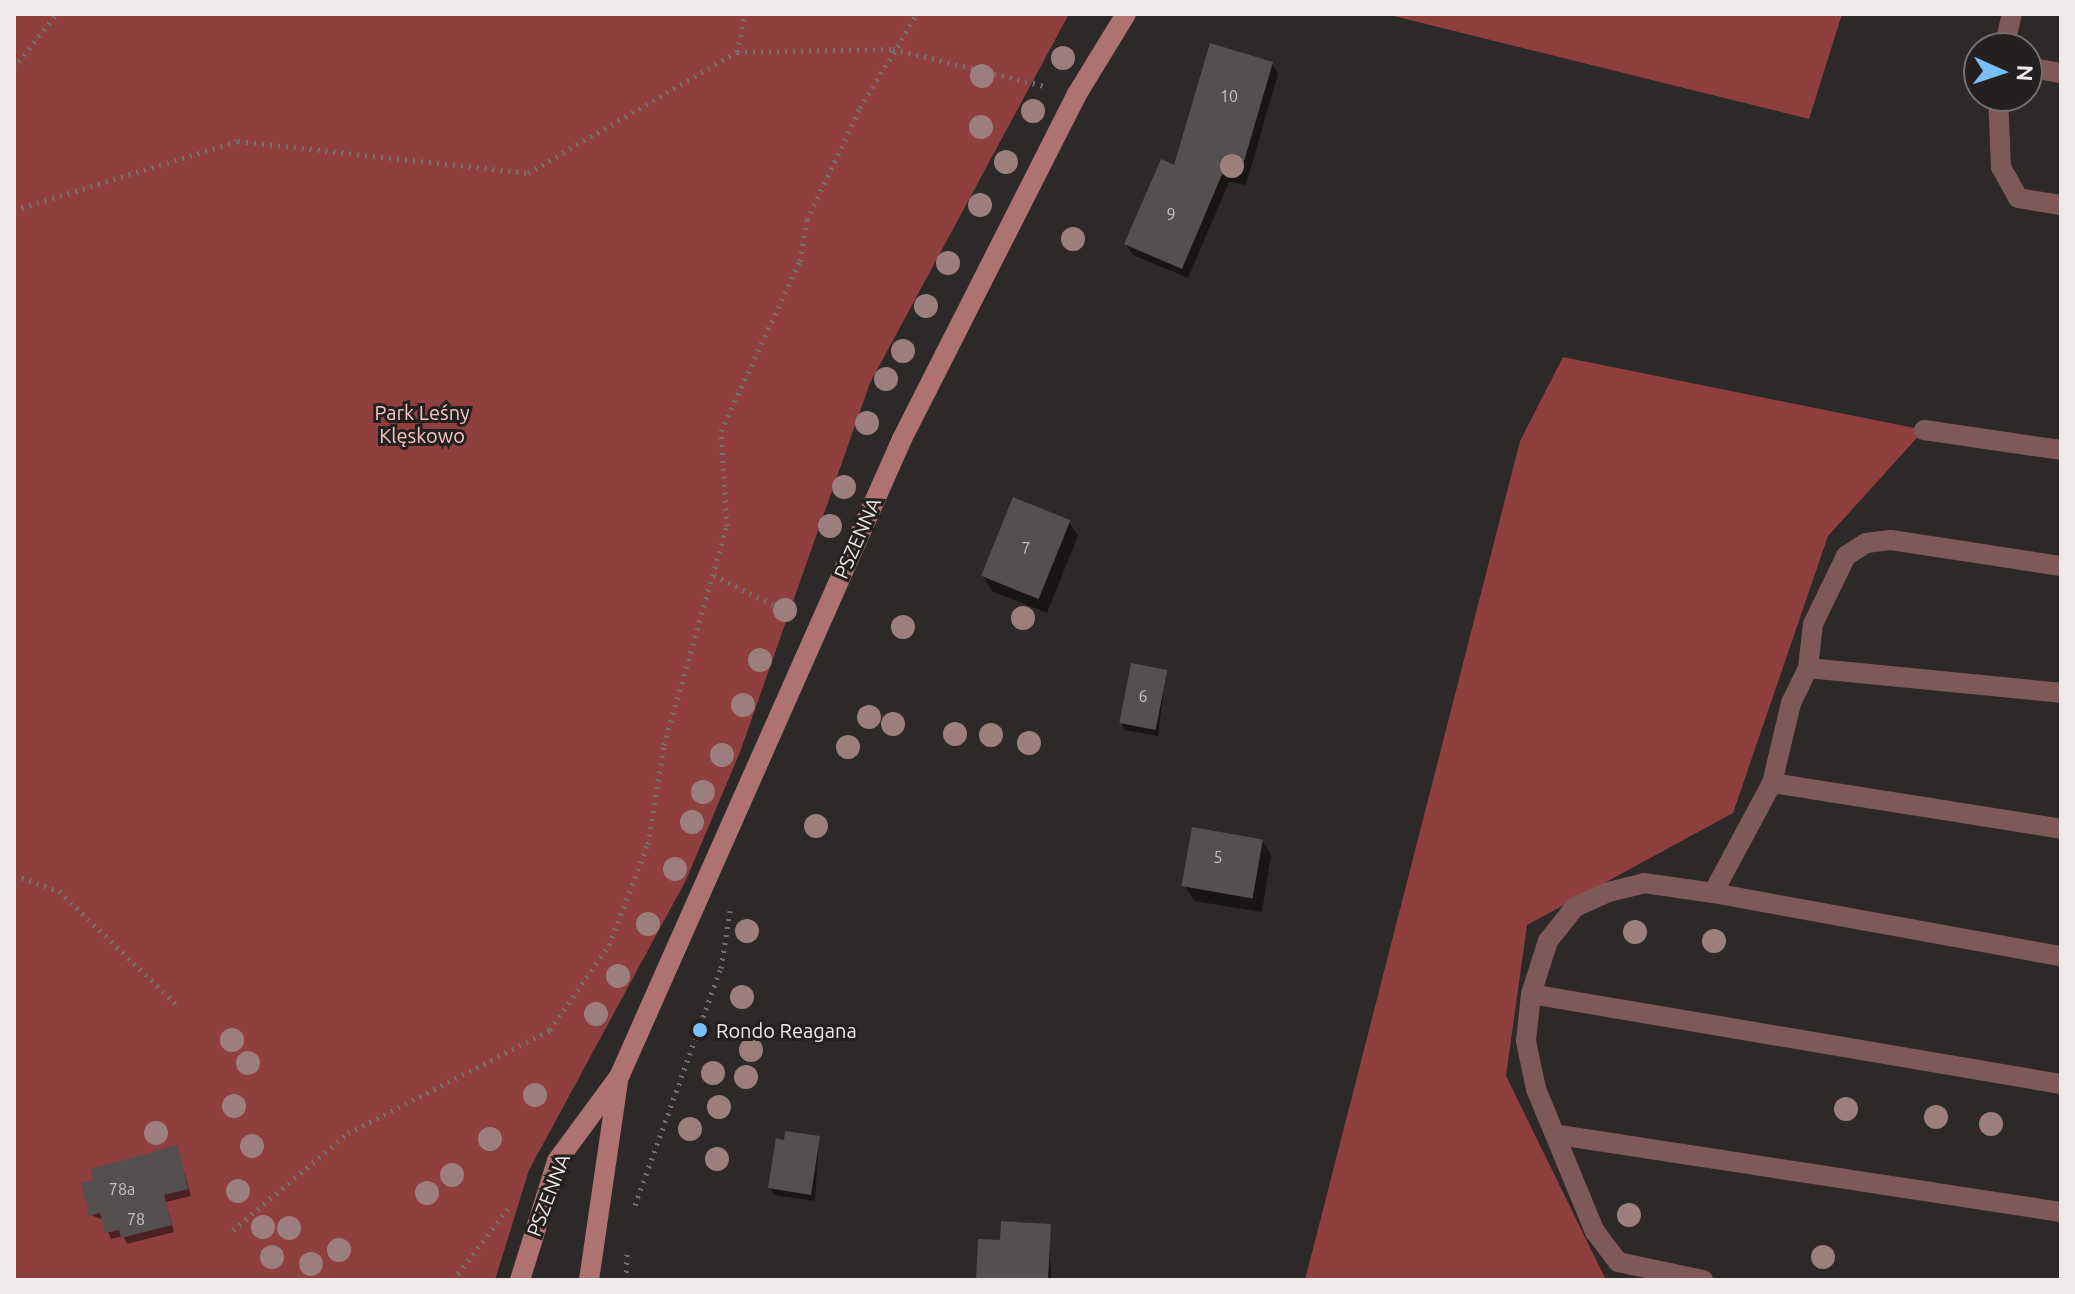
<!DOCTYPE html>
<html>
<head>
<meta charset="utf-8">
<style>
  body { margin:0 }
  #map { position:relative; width:2075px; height:1294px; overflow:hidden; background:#2e2929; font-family:Ubuntu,sans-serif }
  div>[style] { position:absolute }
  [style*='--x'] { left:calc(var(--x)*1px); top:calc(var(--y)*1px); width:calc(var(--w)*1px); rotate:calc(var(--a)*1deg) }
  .forest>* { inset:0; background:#903f3f }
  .shadow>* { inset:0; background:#0007 }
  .building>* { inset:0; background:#554f4f; transform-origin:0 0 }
  .path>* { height:5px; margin-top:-2.5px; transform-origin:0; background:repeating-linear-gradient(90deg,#736f6e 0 2px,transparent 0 8px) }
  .lane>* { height:20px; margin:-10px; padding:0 10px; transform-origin:10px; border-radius:10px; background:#7f5958 }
  .secondary>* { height:20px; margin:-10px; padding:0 10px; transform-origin:10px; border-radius:10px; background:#ae7370 }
  .trees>* { width:24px; height:24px; margin:-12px; border-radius:50%; background:#9c7f7d }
  .dots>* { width:22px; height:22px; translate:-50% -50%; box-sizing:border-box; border:4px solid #252020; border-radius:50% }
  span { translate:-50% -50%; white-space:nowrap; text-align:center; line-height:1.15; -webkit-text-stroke:6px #252020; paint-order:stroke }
  .number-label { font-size:16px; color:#c7c3c2 }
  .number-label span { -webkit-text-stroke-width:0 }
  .park-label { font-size:20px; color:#f6c5c2 }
  .street-label { font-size:20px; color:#edeae9 }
  .poi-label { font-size:20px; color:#edeae9 }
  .left { translate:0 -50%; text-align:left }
  .frame { position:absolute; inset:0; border:16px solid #edeae9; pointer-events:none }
  .north { position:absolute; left:1963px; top:32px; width:80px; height:80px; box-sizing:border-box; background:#252020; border:2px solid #757170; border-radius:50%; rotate:93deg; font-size:22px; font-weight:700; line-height:32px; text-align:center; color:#edeae9 }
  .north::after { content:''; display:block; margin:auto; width:28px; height:36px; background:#7abff8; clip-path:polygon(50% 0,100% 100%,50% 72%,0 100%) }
</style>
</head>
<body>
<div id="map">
  <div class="forest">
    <i style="clip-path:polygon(14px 14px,1069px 14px,870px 383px,740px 752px,686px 880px,529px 1170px,495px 1280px,14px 1280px)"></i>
    <i style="clip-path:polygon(1386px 14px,1842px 14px,1809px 119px)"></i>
    <i style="clip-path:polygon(1563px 357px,1924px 430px,1828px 536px,1733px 813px,1527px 925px,1506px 1076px,1606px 1280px,1305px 1280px,1520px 441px)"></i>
  </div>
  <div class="shadow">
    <i style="clip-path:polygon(1272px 63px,1278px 74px,1246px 185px,1229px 182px,1188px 278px,1133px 255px,1126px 244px,1175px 168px)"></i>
    <i style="clip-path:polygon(1069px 522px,1078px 536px,1047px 613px,992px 591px,983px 576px)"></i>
    <i style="clip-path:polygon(1166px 672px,1158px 736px,1125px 730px,1121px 723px)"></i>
    <i style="clip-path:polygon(1262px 840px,1271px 855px,1262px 912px,1194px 901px,1185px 886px)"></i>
    <i style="clip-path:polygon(819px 1138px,815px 1201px,774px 1195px,770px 1188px)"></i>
    <i style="clip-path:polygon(177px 1147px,191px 1196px,166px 1202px,174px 1232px,127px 1244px,123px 1236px,111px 1239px,103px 1220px,91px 1215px,96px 1181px)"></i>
    <i style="clip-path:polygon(1049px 1226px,1051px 1280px,978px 1280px,1002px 1242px)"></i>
  </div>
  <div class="building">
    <i style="clip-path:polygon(1210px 43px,1273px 62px,1240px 175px,1223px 172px,1182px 269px,1124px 244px,1161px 159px,1174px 165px)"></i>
    <i style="left:1013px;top:497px;width:62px;height:85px;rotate:22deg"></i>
    <i style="left:1131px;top:663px;width:37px;height:61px;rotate:11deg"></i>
    <i style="left:1192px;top:827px;width:72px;height:60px;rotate:10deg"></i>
    <i style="clip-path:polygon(785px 1131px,820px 1136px,811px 1195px,768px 1188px,776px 1138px,784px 1140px)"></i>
    <i style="clip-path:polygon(178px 1145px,188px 1189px,164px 1195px,172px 1225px,121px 1238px,119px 1230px,105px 1233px,100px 1213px,89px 1216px,81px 1183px,94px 1180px,90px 1169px)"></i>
    <i style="clip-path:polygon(1001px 1221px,1051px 1224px,1048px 1280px,976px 1280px,978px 1239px,1000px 1240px)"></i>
  </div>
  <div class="path">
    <i style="--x:737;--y:52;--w:156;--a:-1.1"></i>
    <i style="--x:893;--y:49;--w:156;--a:13.7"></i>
    <i style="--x:14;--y:68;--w:68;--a:-52.1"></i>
    <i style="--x:14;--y:210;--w:234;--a:-17.1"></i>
    <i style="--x:238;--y:141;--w:292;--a:6.3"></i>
    <i style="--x:528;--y:173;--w:241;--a:-30.1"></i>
    <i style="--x:737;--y:52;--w:39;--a:-78"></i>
    <i style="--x:714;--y:575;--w:89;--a:26.9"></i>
    <i style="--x:14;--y:875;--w:48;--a:19.6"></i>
    <i style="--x:59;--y:891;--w:167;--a:44"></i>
    <i style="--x:635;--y:1205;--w:252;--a:-70.1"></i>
    <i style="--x:721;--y:968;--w:58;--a:-81"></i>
    <i style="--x:233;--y:1230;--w:150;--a:-40.1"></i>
    <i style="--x:348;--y:1133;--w:227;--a:-27"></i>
    <i style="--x:550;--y:1030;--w:103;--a:-55.2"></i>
    <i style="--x:609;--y:945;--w:108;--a:-68.9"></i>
    <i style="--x:648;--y:844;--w:100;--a:-80.8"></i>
    <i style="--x:664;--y:745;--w:228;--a:-74"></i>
    <i style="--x:727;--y:526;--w:95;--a:-93.6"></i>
    <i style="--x:721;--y:431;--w:187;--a:-65.1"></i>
    <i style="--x:800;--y:261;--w:42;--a:-80.3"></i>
    <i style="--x:807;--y:220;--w:124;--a:-64.7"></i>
    <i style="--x:860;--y:108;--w:110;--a:-58.8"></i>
    <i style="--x:453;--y:1280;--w:90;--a:-52.2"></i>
    <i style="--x:626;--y:1280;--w:26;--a:-88"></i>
  </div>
  <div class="lane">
    <i style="--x:2004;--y:48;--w:35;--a:-77"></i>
    <i style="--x:2027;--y:67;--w:35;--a:10"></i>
    <i style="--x:1998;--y:96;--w:71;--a:87.6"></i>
    <i style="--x:2001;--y:167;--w:35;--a:61"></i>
    <i style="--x:2018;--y:198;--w:44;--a:9.2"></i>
    <i style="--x:1924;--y:430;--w:138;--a:8.3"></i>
    <i style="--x:1808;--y:668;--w:254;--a:5.6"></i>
    <i style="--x:1772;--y:783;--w:293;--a:9"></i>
    <i style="--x:1713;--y:893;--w:354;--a:10.3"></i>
    <i style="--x:1531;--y:994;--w:538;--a:9.64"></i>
    <i style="--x:1559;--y:1135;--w:508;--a:8.72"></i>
    <i style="--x:1703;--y:1280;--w:87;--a:-168"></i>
    <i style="--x:1618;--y:1262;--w:38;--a:-127"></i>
    <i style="--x:1595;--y:1232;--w:155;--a:-112.4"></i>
    <i style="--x:1536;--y:1089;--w:49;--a:-101.8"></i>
    <i style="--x:1526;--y:1041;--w:47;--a:-83.9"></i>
    <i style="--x:1531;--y:994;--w:56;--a:-72.2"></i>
    <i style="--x:1548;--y:941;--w:43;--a:-51.5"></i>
    <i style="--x:1575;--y:907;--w:37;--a:-24"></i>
    <i style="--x:1609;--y:892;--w:36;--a:-14"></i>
    <i style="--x:1644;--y:883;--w:70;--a:8.2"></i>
    <i style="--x:1713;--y:893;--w:125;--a:-61.8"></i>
    <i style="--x:1772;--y:783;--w:82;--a:-76.6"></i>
    <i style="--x:1791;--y:703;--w:39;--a:-64"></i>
    <i style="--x:1808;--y:668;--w:44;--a:-83.5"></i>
    <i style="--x:1813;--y:624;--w:76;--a:-64.1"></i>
    <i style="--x:1846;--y:556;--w:24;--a:-33"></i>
    <i style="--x:1866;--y:543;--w:25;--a:-7"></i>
    <i style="--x:1891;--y:540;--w:172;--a:8.7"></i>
  </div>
  <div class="secondary">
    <i style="--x:520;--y:1280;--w:125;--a:-72.7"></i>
    <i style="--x:557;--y:1161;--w:104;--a:-53.6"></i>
    <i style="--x:619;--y:1077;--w:698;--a:-66.08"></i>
    <i style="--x:902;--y:439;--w:387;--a:-63.1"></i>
    <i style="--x:1077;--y:94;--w:94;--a:-58.5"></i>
    <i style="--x:589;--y:1280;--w:201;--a:-81.7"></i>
  </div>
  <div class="trees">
    <i style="left:1063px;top:58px"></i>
    <i style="left:982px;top:76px"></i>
    <i style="left:1033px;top:111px"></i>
    <i style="left:981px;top:127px"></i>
    <i style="left:1006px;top:162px"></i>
    <i style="left:1232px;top:166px"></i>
    <i style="left:980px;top:205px"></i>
    <i style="left:1073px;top:239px"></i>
    <i style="left:948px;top:263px"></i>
    <i style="left:926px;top:306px"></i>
    <i style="left:903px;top:351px"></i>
    <i style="left:886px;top:379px"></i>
    <i style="left:867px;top:423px"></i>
    <i style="left:844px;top:487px"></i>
    <i style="left:830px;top:526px"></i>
    <i style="left:785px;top:610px"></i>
    <i style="left:1023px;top:618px"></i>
    <i style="left:903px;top:627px"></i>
    <i style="left:760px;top:660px"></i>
    <i style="left:743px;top:705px"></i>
    <i style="left:869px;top:717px"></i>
    <i style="left:893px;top:724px"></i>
    <i style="left:955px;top:734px"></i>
    <i style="left:991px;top:735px"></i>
    <i style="left:1029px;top:743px"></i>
    <i style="left:848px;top:747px"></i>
    <i style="left:722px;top:755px"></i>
    <i style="left:703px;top:792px"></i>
    <i style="left:692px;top:822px"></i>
    <i style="left:816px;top:826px"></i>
    <i style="left:675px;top:869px"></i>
    <i style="left:648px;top:924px"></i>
    <i style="left:747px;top:931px"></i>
    <i style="left:1635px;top:932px"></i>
    <i style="left:1714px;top:941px"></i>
    <i style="left:618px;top:976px"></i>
    <i style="left:742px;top:997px"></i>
    <i style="left:596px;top:1014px"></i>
    <i style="left:232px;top:1040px"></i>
    <i style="left:751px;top:1050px"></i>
    <i style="left:248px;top:1063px"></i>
    <i style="left:713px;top:1073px"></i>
    <i style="left:746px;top:1077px"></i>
    <i style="left:535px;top:1095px"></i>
    <i style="left:234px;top:1106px"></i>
    <i style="left:719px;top:1107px"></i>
    <i style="left:1846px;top:1109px"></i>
    <i style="left:1936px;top:1117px"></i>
    <i style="left:1991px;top:1124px"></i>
    <i style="left:690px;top:1129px"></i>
    <i style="left:156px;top:1133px"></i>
    <i style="left:490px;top:1139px"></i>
    <i style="left:252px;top:1146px"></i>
    <i style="left:717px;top:1159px"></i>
    <i style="left:452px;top:1175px"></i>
    <i style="left:238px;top:1191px"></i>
    <i style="left:427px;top:1193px"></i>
    <i style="left:1629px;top:1215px"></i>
    <i style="left:263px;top:1227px"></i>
    <i style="left:289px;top:1228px"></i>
    <i style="left:339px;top:1250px"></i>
    <i style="left:272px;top:1257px"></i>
    <i style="left:1823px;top:1257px"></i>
    <i style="left:311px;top:1264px"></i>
  </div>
  <div class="dots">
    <i style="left:700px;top:1030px;background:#7abff8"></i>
  </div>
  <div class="number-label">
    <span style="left:1229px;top:96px">10</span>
    <span style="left:1171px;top:214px">9</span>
    <span style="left:1026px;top:548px">7</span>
    <span style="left:1143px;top:696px">6</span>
    <span style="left:1218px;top:857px">5</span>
    <span style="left:122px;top:1189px">78a</span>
    <span style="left:136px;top:1219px">78</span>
  </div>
  <div class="park-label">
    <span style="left:422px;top:424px">Park Leśny<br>Klęskowo</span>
  </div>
  <div class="street-label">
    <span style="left:857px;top:538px;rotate:-66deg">PSZENNA</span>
    <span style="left:548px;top:1195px;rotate:-69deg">PSZENNA</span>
  </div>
  <div class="poi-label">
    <span class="left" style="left:716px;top:1030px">Rondo Reagana</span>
  </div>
  <div class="frame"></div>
  <div class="north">N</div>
</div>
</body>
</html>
